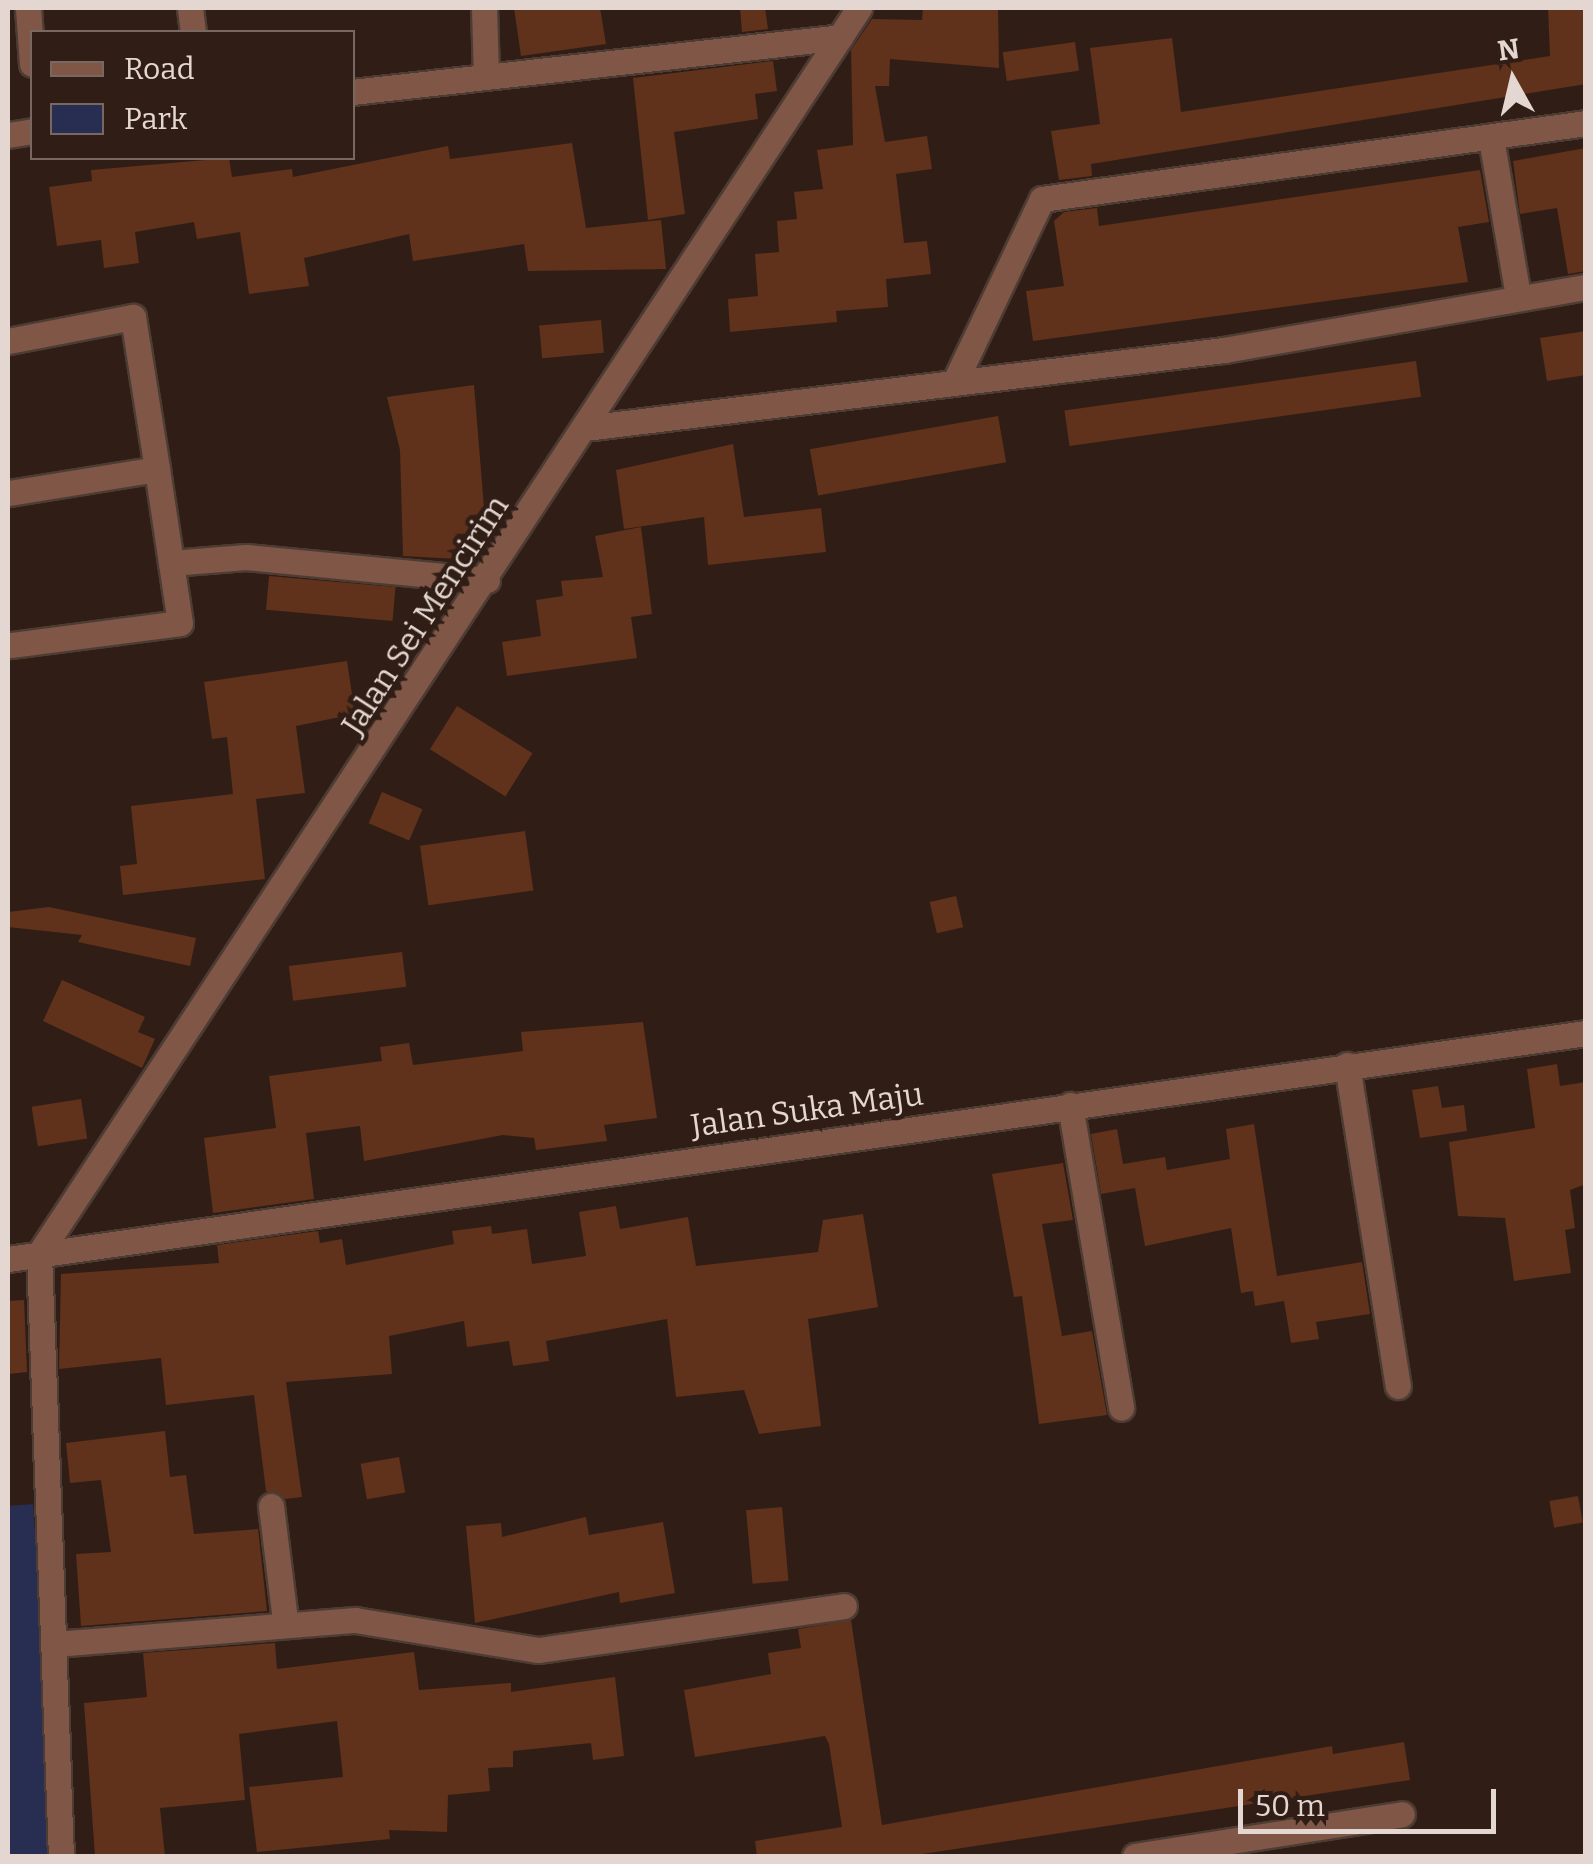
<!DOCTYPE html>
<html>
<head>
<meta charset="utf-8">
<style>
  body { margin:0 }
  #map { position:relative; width:1593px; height:1864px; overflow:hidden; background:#301e16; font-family:Bitter,serif }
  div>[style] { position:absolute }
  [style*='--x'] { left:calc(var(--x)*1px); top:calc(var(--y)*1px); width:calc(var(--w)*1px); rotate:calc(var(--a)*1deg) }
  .green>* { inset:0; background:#272e51 }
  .building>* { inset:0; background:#60311b; transform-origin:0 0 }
  .roads { filter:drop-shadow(2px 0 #4d3c34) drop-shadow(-2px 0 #4d3c34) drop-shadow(0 2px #4d3c34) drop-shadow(0 -2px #4d3c34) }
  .minor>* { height:25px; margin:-12.5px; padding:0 12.5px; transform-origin:12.5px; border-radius:12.5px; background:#805746 }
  span { translate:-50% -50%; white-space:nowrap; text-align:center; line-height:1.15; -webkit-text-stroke:9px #301e16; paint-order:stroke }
  .street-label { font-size:32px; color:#e4d7d1 }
  .frame { position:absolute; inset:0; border:10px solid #e4d7d1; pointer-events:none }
  .legend { position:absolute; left:30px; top:30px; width:325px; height:130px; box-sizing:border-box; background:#301e16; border:2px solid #786861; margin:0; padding:12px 18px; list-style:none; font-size:30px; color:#e4d7d1 }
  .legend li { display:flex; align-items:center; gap:20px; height:50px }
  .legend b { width:50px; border:2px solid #786861 }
  .north { position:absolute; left:1463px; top:30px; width:100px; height:100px; -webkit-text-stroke:8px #301e16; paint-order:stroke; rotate:352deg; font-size:28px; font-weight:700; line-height:40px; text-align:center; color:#e4d7d1 }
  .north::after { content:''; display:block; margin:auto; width:35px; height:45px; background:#e4d7d1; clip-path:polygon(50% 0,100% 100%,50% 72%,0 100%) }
  .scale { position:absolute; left:1238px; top:1789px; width:258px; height:45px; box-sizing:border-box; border:5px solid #e4d7d1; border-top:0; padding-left:12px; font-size:30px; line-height:35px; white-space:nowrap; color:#e4d7d1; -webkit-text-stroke:8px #301e16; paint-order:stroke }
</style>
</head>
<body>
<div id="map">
  <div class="green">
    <i style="clip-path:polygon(33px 1504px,58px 1856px,8px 1856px,8px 1506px)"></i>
  </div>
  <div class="building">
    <i style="clip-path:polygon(514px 8px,600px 8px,606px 44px,521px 56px)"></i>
    <i style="clip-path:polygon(740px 8px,765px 8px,768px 29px,742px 32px)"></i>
    <i style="clip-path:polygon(923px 8px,998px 8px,999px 68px,890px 59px,889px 86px,875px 86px,885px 142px,927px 136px,932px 169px,896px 174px,904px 243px,927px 241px,931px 274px,886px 279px,888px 307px,836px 311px,837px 322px,730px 332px,728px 299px,758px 296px,755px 254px,779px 252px,777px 221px,797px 219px,794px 192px,823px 189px,817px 150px,853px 145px,851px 50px,872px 19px,922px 20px)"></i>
    <i style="clip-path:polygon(1548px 8px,1586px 8px,1586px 84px,1091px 164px,1092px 176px,1059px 180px,1051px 131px,1100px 124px,1090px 48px,1172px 38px,1181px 112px,1550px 56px)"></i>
    <i style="left:1075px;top:42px;width:29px;height:73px;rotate:82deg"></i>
    <i style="clip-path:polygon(773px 61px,777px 91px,755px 94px,758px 119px,674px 132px,685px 214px,648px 220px,633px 78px)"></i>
    <i style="clip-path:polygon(572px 143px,586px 228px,661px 220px,666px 269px,528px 271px,524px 244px,413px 261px,409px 234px,304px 258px,309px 286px,249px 294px,240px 232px,197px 239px,194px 222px,135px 232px,139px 263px,104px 268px,101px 240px,57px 246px,49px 187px,92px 181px,91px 170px,229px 158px,232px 177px,292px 169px,293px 177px,448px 146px,450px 159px)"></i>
    <i style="clip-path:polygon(1586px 148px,1586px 271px,1568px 274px,1557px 208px,1520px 214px,1513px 161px)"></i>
    <i style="clip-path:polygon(1480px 170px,1489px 222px,1458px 227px,1468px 282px,1033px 341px,1026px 291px,1064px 286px,1054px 221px,1064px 212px,1097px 208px,1099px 226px)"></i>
    <i style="left:601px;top:320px;width:33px;height:62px;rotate:85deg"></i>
    <i style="clip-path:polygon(1586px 331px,1586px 375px,1547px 381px,1540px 338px)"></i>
    <i style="left:1416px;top:361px;width:36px;height:355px;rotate:82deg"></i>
    <i style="clip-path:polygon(474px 385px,487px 544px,477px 560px,403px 556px,400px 450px,387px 397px)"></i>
    <i style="left:998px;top:416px;width:47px;height:191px;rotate:80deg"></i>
    <i style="clip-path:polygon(733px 444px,744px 517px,821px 508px,826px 552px,708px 565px,704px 517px,624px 529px,616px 470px)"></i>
    <i style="clip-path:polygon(641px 527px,652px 614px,631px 617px,637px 658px,507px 676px,502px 642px,541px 636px,536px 600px,563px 596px,561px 581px,603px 577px,595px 536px)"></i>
    <i style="left:269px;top:576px;width:127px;height:34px;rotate:5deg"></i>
    <i style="clip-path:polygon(347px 661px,355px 714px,296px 726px,305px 793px,256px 799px,265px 879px,123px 895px,120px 866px,137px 864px,131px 806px,233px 794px,227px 737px,212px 739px,204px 682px)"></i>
    <i style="left:457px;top:706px;width:89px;height:51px;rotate:32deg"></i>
    <i style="left:382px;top:792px;width:44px;height:34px;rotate:23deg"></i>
    <i style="left:525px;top:831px;width:60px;height:106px;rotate:82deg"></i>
    <i style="left:956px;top:896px;width:32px;height:27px;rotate:77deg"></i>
    <i style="clip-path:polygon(49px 907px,196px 938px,190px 966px,78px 942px,82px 935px,8px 927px,8px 912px)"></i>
    <i style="left:402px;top:952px;width:35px;height:114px;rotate:83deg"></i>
    <i style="clip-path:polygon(62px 980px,145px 1017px,138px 1032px,155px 1039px,142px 1068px,43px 1021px)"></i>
    <i style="clip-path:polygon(643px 1022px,657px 1118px,604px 1125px,607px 1141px,536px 1150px,534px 1138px,503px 1135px,364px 1161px,360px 1126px,306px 1133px,314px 1199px,213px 1213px,204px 1138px,276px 1128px,269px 1076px,382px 1061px,380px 1047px,409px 1043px,413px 1065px,523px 1051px,521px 1032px)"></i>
    <i style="clip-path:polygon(1557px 1064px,1560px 1086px,1586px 1082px,1586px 1184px,1570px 1190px,1575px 1228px,1565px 1230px,1571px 1273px,1514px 1281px,1505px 1218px,1458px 1216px,1449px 1142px,1535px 1128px,1527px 1069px)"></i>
    <i style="clip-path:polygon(1438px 1086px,1442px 1108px,1464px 1105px,1467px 1131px,1420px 1138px,1412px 1090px)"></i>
    <i style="left:81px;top:1099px;width:40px;height:50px;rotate:81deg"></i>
    <i style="clip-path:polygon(1254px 1124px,1277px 1276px,1362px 1262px,1370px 1314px,1316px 1322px,1319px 1339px,1291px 1343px,1284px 1301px,1255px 1306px,1253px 1291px,1241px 1293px,1231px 1228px,1145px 1246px,1135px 1188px,1101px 1194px,1091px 1134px,1117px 1129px,1123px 1164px,1165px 1157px,1167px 1170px,1230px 1159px,1226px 1129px)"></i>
    <i style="clip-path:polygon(1063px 1163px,1073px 1220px,1042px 1224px,1062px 1336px,1092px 1331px,1107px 1415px,1039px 1424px,1022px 1296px,1014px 1297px,992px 1174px)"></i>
    <i style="clip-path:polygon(616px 1206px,620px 1229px,688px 1217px,696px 1266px,818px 1252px,823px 1220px,863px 1214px,878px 1307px,808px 1319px,821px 1426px,759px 1434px,744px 1390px,676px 1397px,667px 1319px,546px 1341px,549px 1361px,513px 1366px,509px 1341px,467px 1347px,464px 1321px,389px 1336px,392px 1374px,286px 1382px,302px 1497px,285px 1499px,266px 1491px,254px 1395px,166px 1405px,161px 1358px,59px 1369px,61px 1274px,219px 1263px,217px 1245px,318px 1231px,320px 1243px,342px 1239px,346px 1265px,454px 1244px,452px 1231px,491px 1226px,492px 1234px,527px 1229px,532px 1264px,586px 1256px,579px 1212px)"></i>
    <i style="clip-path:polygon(24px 1300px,27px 1372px,8px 1374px,8px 1301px)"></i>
    <i style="clip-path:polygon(165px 1431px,170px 1477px,186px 1475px,194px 1534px,258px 1529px,267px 1611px,81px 1626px,76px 1554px,111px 1552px,101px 1480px,70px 1483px,66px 1443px)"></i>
    <i style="left:399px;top:1457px;width:36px;height:39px;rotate:80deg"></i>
    <i style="left:1578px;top:1496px;width:27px;height:29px;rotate:80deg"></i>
    <i style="left:782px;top:1507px;width:74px;height:36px;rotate:85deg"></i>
    <i style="clip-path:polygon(586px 1517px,589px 1535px,663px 1522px,675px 1593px,620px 1603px,619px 1592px,475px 1623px,466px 1526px,501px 1523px,502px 1537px)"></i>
    <i style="clip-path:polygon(851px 1620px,882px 1825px,1332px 1746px,1333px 1754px,1404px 1742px,1410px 1780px,909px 1856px,757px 1856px,755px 1841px,842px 1827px,829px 1744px,825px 1736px,695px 1757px,684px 1690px,771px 1674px,768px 1653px,801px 1648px,798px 1629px)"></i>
    <i style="clip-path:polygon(275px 1643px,277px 1669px,414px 1652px,419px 1690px,511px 1683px,511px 1692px,615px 1677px,624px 1756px,593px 1760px,591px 1743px,513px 1751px,513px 1767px,488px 1768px,490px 1791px,448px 1795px,447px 1832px,389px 1830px,390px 1839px,257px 1852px,249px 1787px,343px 1777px,337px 1721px,239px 1734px,245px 1800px,160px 1808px,165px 1856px,95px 1856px,84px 1703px,147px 1697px,143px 1653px)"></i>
  </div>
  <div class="roads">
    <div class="minor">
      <i style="--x:28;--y:8;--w:56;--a:85.9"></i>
      <i style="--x:190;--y:8;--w:24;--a:83"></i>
      <i style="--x:484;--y:8;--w:69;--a:88.3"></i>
      <i style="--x:352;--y:92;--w:491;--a:-6.4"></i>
      <i style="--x:8;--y:135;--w:24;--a:-9"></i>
      <i style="--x:1491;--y:138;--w:160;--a:80.3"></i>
      <i style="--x:8;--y:341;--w:127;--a:-10.9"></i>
      <i style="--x:133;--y:317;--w:154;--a:81"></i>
      <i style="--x:157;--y:469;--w:151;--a:170.8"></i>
      <i style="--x:956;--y:379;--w:199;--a:-64.5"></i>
      <i style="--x:1042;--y:199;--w:549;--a:-7.95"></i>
      <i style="--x:585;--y:428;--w:644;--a:-6.96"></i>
      <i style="--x:1224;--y:350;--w:367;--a:-9.9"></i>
      <i style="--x:171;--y:563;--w:75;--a:-4.6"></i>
      <i style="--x:246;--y:557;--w:242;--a:5.5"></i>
      <i style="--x:11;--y:645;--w:170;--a:-7.4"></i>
      <i style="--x:180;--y:623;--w:156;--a:-98.5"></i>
      <i style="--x:1347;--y:1065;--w:325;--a:81"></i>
      <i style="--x:1070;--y:1105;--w:307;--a:80.4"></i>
      <i style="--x:39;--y:1254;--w:1492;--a:-56.65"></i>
      <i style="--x:39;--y:1254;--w:602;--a:87.91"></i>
      <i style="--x:8;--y:1259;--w:1594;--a:-8.15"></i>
      <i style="--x:271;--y:1506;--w:115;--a:83"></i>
      <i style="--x:55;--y:1644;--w:301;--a:-4.6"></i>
      <i style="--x:355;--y:1620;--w:186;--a:9.3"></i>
      <i style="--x:539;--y:1650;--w:308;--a:-8.2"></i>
      <i style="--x:1135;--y:1856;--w:270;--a:-8.9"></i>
    </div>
  </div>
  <div class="street-label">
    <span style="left:425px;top:615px;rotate:-57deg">Jalan Sei Mencirim</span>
    <span style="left:807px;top:1110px;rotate:-8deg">Jalan Suka Maju</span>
  </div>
  <div class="frame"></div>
  <ul class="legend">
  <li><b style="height:12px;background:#805746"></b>Road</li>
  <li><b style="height:28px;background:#272e51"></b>Park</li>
  </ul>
  <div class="north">N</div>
  <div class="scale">50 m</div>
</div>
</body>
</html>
